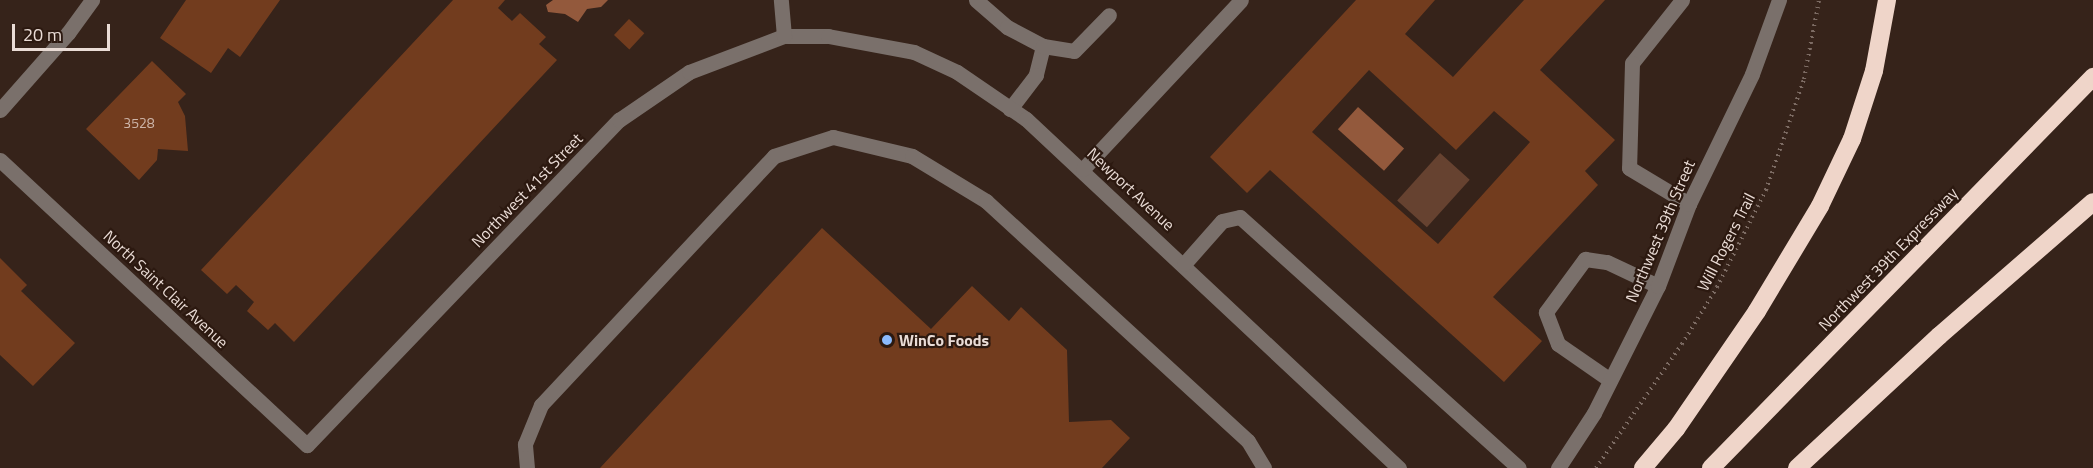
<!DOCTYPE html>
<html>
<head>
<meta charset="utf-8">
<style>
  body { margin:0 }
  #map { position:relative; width:2093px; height:468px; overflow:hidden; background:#36231a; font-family:"Titillium Web",sans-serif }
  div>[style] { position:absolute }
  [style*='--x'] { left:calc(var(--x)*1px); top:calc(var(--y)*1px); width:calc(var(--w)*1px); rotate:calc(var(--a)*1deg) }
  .green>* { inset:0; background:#664230; transform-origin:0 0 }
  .water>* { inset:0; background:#93593c; transform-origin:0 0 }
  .building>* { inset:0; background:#723c1e; transform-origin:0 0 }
  .path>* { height:4px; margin-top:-2px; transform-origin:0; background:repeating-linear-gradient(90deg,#7d6c64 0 1.5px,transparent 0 6px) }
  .minor>* { height:15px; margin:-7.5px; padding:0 7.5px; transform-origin:7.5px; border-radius:7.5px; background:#7a706b }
  .highway>* { height:18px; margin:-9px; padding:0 9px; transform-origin:9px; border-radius:9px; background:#efd5c9 }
  .dots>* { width:16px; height:16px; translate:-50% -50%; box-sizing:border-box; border:3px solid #2c1910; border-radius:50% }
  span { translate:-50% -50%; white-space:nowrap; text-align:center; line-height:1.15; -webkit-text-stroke:4.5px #2c1910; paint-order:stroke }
  .number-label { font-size:14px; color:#ccb4a8 }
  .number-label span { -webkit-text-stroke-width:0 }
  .street-label { font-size:16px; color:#eadcd6 }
  .poi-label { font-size:16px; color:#eadcd6; font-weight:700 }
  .left { translate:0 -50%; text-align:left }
  .scale { position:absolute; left:12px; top:24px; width:98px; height:27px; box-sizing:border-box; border:3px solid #eadcd6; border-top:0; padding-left:8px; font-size:18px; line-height:21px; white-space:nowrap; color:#eadcd6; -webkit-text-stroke:4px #2c1910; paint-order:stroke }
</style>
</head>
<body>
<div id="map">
  <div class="green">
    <i style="left:1440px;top:153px;width:40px;height:64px;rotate:42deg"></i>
  </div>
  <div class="water">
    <i style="clip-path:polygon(553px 0,608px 0,601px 7px,587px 9px,578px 22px,565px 14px,548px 12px,546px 5px)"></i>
    <i style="left:1358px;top:107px;width:62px;height:30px;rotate:42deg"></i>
  </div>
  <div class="building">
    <i style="clip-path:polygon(186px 0,280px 0,240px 57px,228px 48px,211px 73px,160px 38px)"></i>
    <i style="clip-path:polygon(453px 0,505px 0,498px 8px,512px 21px,520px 13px,546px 37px,539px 44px,557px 60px,294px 342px,275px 323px,268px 330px,247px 311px,254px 302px,236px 285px,227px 294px,201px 270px)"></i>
    <i style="clip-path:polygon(evenodd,1356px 0,1435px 0,1405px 34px,1453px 77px,1524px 0,1605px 0,1540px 70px,1615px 140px,1585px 171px,1598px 185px,1493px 297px,1542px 341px,1504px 382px,1270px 170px,1247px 193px,1210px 157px,1356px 0,1369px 70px,1456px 150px,1494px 111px,1530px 142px,1438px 244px,1312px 132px,1369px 70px)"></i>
    <i style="left:629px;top:19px;width:21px;height:22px;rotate:43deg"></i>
    <i style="clip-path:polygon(152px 61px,186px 94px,178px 102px,185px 116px,188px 151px,158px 149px,157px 160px,139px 180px,86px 129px)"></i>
    <i style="clip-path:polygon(822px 228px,931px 329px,972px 286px,1009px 321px,1021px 307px,1067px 350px,1069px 422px,1111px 420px,1130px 438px,1102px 468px,600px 468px)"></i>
    <i style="clip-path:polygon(0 258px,27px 285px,21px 291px,75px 343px,33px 386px,0 355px)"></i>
  </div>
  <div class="path">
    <i style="--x:1596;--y:468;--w:151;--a:-55.3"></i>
    <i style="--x:1682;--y:344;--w:67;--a:-58.4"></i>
    <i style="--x:1717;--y:287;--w:109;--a:-63.2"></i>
    <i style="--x:1766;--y:190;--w:117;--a:-71.1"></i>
    <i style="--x:1804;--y:79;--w:80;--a:-79.2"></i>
  </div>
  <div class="minor">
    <i style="--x:976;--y:0;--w:41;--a:41.1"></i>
    <i style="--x:1007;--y:27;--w:41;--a:27.8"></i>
    <i style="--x:1043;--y:46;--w:30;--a:104"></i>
    <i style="--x:1036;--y:75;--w:43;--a:127.4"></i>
    <i style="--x:1682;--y:0;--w:80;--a:128.4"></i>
    <i style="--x:1632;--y:63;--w:105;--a:91.6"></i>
    <i style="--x:1629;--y:168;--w:70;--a:31"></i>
    <i style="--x:784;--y:36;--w:44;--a:0"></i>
    <i style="--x:828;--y:36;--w:87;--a:10.5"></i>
    <i style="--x:914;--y:52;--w:47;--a:24.9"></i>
    <i style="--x:957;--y:72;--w:83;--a:34.3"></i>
    <i style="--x:1026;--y:119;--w:511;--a:43.1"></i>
    <i style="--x:1043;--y:46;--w:31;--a:9"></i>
    <i style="--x:1074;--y:51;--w:50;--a:-45.8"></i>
    <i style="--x:0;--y:110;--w:103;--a:-48.6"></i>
    <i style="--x:68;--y:33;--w:41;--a:-54"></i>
    <i style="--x:0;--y:160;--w:419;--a:42.9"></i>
    <i style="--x:307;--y:445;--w:451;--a:-46.2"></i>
    <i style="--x:619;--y:120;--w:85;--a:-34.4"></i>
    <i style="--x:689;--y:72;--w:102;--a:-20.8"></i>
    <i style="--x:784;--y:36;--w:36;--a:-95"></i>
    <i style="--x:1083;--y:169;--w:231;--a:-46.9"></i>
    <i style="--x:1184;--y:264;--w:57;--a:-48.5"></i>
    <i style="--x:1222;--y:221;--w:18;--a:-13"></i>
    <i style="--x:1240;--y:217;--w:375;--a:42"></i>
    <i style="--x:1610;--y:380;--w:63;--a:-145.3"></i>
    <i style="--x:1558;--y:344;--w:34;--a:-111"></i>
    <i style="--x:1546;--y:312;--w:66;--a:-53.7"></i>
    <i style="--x:1585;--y:259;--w:22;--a:8"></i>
    <i style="--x:1607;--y:262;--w:56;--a:25.2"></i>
    <i style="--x:527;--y:468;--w:24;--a:-95"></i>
    <i style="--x:525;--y:444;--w:42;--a:-67.7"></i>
    <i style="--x:541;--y:405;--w:341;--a:-46.9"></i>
    <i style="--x:774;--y:156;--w:62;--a:-17.9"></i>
    <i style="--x:833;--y:137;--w:81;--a:13.5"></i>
    <i style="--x:912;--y:156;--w:87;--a:31.3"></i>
    <i style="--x:986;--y:201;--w:355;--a:42.5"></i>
    <i style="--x:1248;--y:441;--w:31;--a:59"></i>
    <i style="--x:1558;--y:468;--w:66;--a:-56.8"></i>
    <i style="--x:1594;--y:413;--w:142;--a:-63.3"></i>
    <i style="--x:1658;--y:286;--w:88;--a:-69.3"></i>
    <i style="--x:1689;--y:204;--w:144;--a:-64.1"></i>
    <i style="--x:1752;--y:74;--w:79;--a:-70"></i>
  </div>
  <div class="highway">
    <i style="--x:1643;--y:468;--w:51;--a:-49.8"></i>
    <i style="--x:1676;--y:429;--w:143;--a:-55.5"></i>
    <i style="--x:1757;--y:311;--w:122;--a:-59"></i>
    <i style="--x:1820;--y:206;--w:74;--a:-64.5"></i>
    <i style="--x:1852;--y:139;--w:71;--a:-72.1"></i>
    <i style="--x:1874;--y:71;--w:72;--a:-79.6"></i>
    <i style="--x:1711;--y:468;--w:547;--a:-45.67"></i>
    <i style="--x:1797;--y:468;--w:194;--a:-42.9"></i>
    <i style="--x:1939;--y:336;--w:204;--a:-41"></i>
  </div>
  <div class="dots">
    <i style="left:887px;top:340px;background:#8bbafc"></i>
  </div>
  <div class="number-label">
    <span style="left:139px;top:123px">3528</span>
  </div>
  <div class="street-label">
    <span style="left:1131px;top:189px;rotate:43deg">Newport Avenue</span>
    <span style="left:527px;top:190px;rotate:-46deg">Northwest 41st Street</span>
    <span style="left:1660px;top:231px;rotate:-67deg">Northwest 39th Street</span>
    <span style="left:1726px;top:242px;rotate:-63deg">Will Rogers Trail</span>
    <span style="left:1888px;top:259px;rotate:-46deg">Northwest 39th Expressway</span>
    <span style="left:166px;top:289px;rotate:43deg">North Saint Clair Avenue</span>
  </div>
  <div class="poi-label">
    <span class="left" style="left:899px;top:340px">WinCo Foods</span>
  </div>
  <div class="scale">20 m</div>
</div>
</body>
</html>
